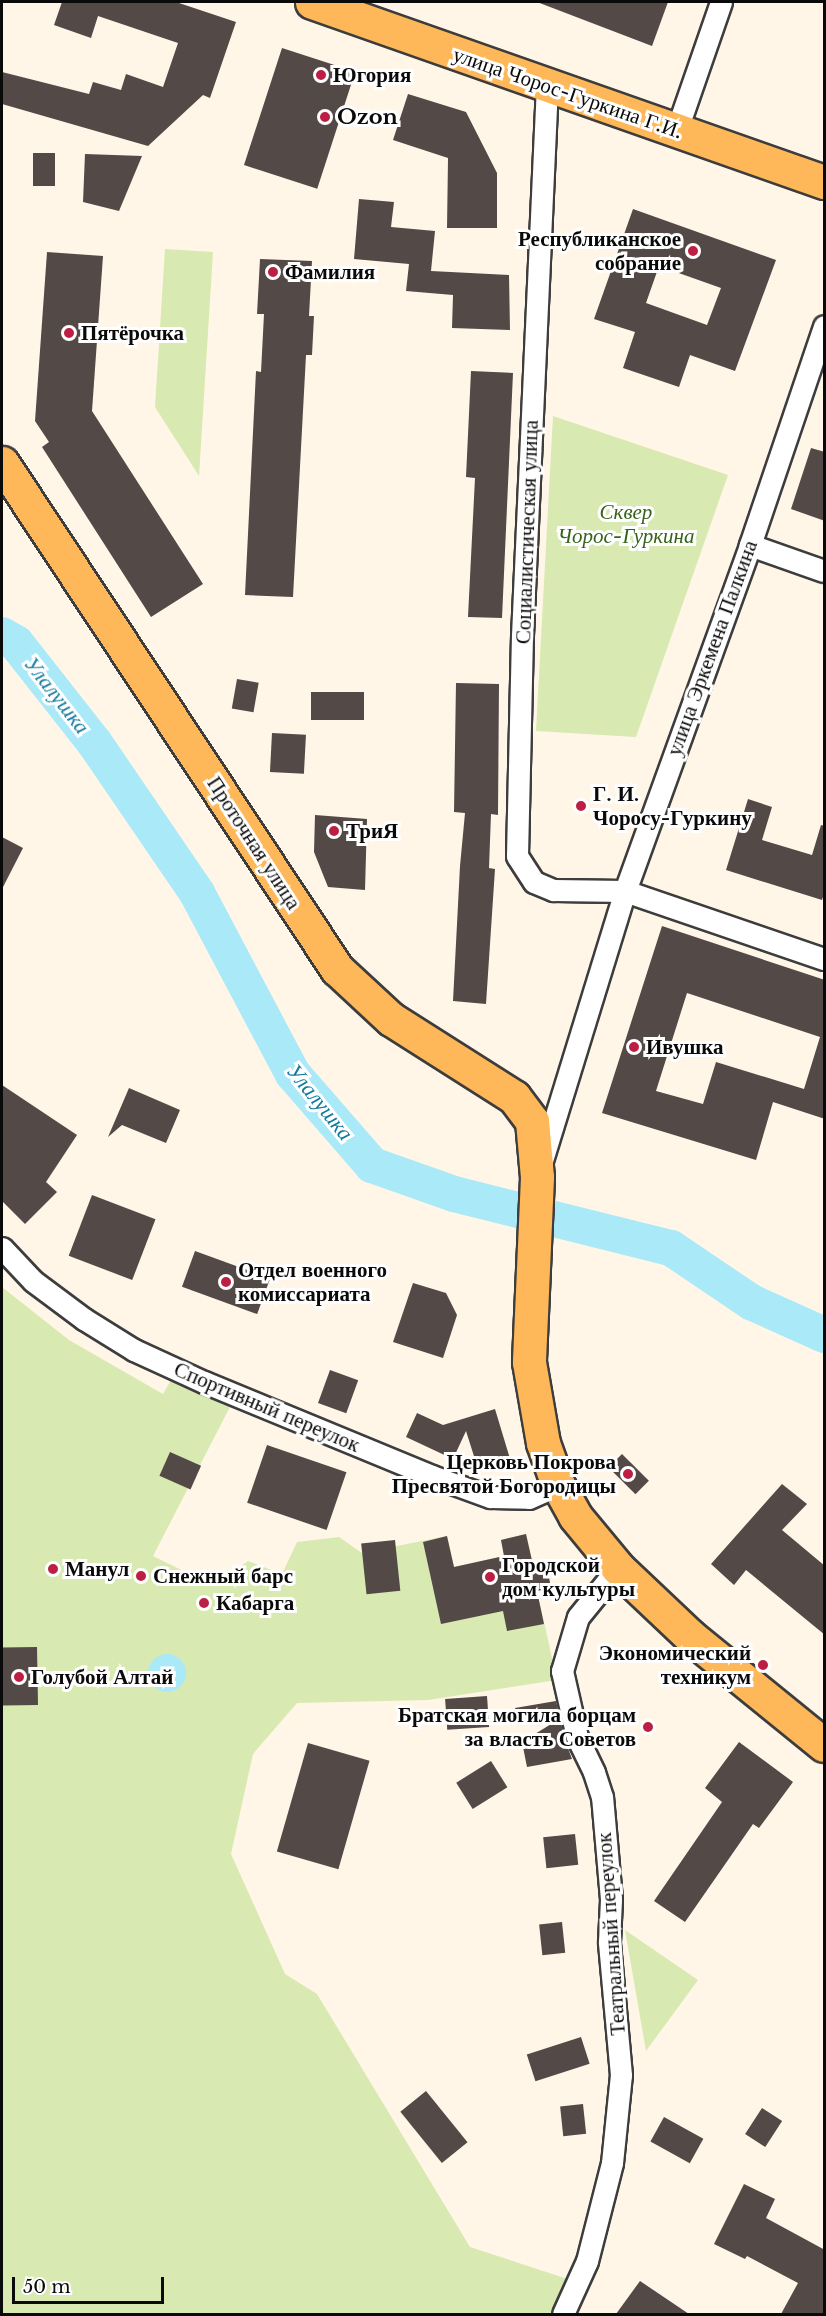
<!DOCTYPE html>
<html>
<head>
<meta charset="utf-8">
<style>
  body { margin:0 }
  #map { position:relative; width:826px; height:2316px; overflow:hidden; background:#fff6e7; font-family:"Libre Baskerville",serif }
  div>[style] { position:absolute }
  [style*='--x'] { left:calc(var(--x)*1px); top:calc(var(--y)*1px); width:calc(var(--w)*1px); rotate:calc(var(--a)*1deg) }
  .green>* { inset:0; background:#d8eab1 }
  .water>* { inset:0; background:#aae9f8 }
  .round { border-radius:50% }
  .river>* { height:36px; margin:-18px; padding:0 18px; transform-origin:18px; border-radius:18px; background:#aae9f8 }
  .building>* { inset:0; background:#534946; transform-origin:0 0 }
  .roads { filter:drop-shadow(2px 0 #3d3d3d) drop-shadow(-2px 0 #3d3d3d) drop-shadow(0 2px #3d3d3d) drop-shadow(0 -2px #3d3d3d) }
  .minor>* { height:21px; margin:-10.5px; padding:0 10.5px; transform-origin:10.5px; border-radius:10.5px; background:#fff }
  .primary>* { height:33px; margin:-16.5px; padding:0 16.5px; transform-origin:16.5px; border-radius:16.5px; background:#feb859 }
  .dots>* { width:16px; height:16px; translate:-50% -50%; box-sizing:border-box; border:3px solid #fff; border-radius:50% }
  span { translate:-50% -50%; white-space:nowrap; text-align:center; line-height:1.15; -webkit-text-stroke:6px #fff; paint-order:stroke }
  .poi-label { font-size:21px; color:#0a0a0a; font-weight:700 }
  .left { translate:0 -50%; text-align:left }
  .right { translate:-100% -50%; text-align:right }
  .street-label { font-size:21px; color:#0a0a0a }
  .park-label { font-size:21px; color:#36621a; font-style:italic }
  .water-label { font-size:22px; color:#11799e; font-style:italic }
  .frame { position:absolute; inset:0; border:3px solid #0a0a0a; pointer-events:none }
  .scale { position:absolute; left:12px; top:2277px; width:152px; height:27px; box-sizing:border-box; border:3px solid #0a0a0a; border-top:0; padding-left:8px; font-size:18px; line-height:21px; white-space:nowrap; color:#0a0a0a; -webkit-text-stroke:4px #fff; paint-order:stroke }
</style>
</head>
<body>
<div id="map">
  <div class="green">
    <i style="clip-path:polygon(165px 249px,213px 252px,199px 476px,155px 407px)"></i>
    <i style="clip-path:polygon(553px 416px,728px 475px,636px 737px,536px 731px)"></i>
    <i style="clip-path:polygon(2px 1287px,69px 1340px,163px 1394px,174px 1375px,232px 1403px,153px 1556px,214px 1586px,248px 1561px,282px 1574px,297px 1542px,339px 1537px,362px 1553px,447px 1536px,454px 1567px,504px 1556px,501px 1540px,526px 1534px,533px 1565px,546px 1562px,551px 1588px,537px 1591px,557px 1680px,428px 1700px,297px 1703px,253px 1754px,231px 1854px,285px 1974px,317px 1994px,470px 2247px,577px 2282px,563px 2314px,2px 2313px)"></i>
    <i style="clip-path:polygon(625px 1930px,698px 1980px,646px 2051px)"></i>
  </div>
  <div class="water">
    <i class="round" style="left:148px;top:1654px;width:38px;height:38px"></i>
  </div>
  <div class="river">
    <i style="--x:2;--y:635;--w:16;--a:30"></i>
    <i style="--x:16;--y:643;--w:126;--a:51.8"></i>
    <i style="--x:94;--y:742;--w:183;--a:55.7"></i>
    <i style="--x:197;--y:893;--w:205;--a:62.1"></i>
    <i style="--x:293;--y:1074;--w:121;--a:49"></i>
    <i style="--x:372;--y:1165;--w:87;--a:19.5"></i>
    <i style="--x:454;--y:1194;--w:224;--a:14"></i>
    <i style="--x:671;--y:1248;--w:97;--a:34"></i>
    <i style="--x:751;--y:1302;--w:80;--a:24.3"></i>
  </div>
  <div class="building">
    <i style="clip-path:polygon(62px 2px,176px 2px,236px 22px,210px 98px,203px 95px,148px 146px,2px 104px,2px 72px,89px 94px,93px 82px,121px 90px,126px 74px,163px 87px,178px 43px,98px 16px,91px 38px,54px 25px)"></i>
    <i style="clip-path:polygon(537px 2px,668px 2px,652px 46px)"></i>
    <i style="left:282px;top:48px;width:77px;height:123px;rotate:18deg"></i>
    <i style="clip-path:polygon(408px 94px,466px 112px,497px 173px,497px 228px,447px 228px,448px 158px,393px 140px)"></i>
    <i style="left:33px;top:153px;width:22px;height:33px"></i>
    <i style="clip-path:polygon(85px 154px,142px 156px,119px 211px,83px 202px)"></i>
    <i style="clip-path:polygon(359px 199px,394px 202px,391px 227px,435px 231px,431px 271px,509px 275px,510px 330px,452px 328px,453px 295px,406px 291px,409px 264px,354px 259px)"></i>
    <i style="clip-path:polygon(evenodd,633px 209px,776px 260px,735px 371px,690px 355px,679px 387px,623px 368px,635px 332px,594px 319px,633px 209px,659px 266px,721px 288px,707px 325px,646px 303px,659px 266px)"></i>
    <i style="clip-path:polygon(47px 252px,103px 256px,92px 411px,203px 584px,151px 617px,42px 447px,49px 442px,35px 421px)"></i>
    <i style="clip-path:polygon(260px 259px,312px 261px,309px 316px,314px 316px,312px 355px,306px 355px,293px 597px,245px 595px,256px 371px,261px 372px,264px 314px,257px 314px)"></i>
    <i style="clip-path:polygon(471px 371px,513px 373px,502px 618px,468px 617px,475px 478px,466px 477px)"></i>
    <i style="clip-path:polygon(811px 448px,825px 452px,825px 521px,791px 509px)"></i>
    <i style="left:237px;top:679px;width:22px;height:30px;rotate:10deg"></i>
    <i style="clip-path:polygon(456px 683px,499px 684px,498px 815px,491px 814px,489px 868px,495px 869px,486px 1004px,453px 1001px,460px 866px,465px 813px,454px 812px)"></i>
    <i style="left:311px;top:692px;width:53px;height:28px"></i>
    <i style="left:272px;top:733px;width:34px;height:39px;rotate:3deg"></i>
    <i style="clip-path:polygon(748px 799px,772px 807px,762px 840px,812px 855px,821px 825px,825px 826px,825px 891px,822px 900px,726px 870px)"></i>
    <i style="clip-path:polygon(315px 815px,367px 819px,365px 890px,328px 887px,314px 852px)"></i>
    <i style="clip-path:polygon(2px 837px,23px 848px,2px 889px)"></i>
    <i style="clip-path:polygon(evenodd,662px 926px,825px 980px,825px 1119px,773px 1102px,756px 1160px,602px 1113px,662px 926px,687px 993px,820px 1037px,804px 1089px,716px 1062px,703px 1104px,656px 1091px,687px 993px)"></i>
    <i style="clip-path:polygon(2px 1085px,77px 1135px,46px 1182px,57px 1192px,25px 1224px,2px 1201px)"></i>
    <i style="clip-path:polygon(129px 1088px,180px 1110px,166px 1143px,122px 1125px,108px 1137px)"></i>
    <i style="left:92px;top:1195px;width:68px;height:65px;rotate:21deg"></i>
    <i style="left:195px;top:1251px;width:80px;height:38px;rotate:20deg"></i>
    <i style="clip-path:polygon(413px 1283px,446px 1293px,457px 1315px,443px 1358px,393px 1342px)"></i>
    <i style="left:330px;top:1370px;width:30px;height:35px;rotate:20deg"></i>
    <i style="clip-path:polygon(495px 1409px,511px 1462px,479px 1472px,466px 1431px,453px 1459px,406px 1437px,417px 1413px,443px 1425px)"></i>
    <i style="left:267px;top:1445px;width:84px;height:61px;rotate:19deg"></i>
    <i style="left:170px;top:1452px;width:34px;height:26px;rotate:24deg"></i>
    <i style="left:622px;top:1454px;width:38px;height:19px;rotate:45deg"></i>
    <i style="clip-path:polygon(782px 1484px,807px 1504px,782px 1530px,825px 1566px,825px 1635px,746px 1570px,734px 1585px,711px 1564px)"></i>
    <i style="clip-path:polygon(526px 1534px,533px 1565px,546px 1562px,551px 1588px,537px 1591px,544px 1624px,507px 1631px,503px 1611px,441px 1624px,423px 1542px,447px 1536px,454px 1567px,504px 1556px,501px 1540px)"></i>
    <i style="left:395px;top:1540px;width:51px;height:34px;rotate:84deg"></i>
    <i style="left:37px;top:1647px;width:58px;height:35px;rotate:89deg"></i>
    <i style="left:487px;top:1696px;width:31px;height:42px;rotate:86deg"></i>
    <i style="clip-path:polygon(556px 1701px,565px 1740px,572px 1759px,527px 1767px,522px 1742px,556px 1721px,518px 1724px,515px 1708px)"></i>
    <i style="clip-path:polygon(739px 1742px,793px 1782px,759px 1828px,753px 1824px,685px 1922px,654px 1901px,722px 1802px,705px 1788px)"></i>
    <i style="left:308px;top:1743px;width:64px;height:113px;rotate:16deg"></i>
    <i style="left:491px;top:1761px;width:31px;height:41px;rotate:58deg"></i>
    <i style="left:575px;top:1834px;width:31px;height:32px;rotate:84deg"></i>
    <i style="left:562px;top:1922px;width:31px;height:23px;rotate:84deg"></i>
    <i style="left:581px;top:2037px;width:28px;height:57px;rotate:72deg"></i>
    <i style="left:426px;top:2091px;width:66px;height:33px;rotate:51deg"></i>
    <i style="left:583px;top:2104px;width:30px;height:23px;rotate:84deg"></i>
    <i style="left:762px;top:2108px;width:24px;height:31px;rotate:33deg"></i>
    <i style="left:664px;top:2117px;width:45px;height:28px;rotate:29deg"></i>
    <i style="clip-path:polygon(744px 2184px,775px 2199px,766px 2218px,825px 2250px,825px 2314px,781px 2314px,798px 2283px,747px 2256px,745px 2259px,714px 2244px)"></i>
    <i style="clip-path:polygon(640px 2281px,689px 2314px,616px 2314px)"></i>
  </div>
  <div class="roads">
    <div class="minor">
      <i style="--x:547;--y:85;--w:551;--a:92.6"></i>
      <i style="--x:522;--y:635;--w:221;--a:91.3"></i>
      <i style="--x:517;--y:856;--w:31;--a:57"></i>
      <i style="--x:534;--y:882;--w:21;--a:23"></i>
      <i style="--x:553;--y:890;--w:72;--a:0.8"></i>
      <i style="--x:625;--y:891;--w:210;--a:18.9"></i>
      <i style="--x:676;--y:132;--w:138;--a:-70.9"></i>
      <i style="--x:750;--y:545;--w:78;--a:19.4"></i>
      <i style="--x:540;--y:1167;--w:289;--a:-72.9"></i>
      <i style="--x:625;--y:891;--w:368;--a:-70.1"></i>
      <i style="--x:750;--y:545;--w:231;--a:-71.3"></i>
      <i style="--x:2;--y:1248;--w:45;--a:46.8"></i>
      <i style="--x:33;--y:1281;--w:64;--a:36.7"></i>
      <i style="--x:84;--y:1319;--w:59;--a:31.8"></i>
      <i style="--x:134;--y:1350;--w:77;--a:24.6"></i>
      <i style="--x:204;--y:1382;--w:247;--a:22.4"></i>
      <i style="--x:432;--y:1476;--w:62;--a:19.9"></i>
      <i style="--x:490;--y:1497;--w:39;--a:1"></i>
      <i style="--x:529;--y:1498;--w:32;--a:-24"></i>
      <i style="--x:563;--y:2314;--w:58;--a:-65.6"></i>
      <i style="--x:587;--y:2261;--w:101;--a:-75.7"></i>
      <i style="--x:612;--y:2163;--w:88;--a:-84.2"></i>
      <i style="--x:621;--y:2075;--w:134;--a:-95.2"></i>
      <i style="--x:609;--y:1942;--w:43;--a:-87.3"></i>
      <i style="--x:611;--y:1899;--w:102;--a:-95"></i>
      <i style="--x:602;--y:1797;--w:26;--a:-108"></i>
      <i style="--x:594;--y:1772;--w:39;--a:-116"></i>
      <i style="--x:577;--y:1737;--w:68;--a:-102.8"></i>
      <i style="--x:562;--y:1671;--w:56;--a:-73.5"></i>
      <i style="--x:578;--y:1617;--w:63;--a:-50.8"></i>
    </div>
    <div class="primary">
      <i style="--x:312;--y:2;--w:543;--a:19.37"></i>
      <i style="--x:2;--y:463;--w:607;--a:56.49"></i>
      <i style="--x:337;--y:969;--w:74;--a:42.8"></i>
      <i style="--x:391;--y:1019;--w:146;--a:32.4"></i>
      <i style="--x:514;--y:1097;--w:30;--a:53"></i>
      <i style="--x:532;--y:1121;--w:56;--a:84.9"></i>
      <i style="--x:537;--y:1177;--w:185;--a:92.5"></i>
      <i style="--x:529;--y:1362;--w:82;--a:80.2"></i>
      <i style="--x:543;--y:1443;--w:45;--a:70.3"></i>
      <i style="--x:558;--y:1485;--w:35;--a:61"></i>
      <i style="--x:575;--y:1516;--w:67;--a:50.4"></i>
      <i style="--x:618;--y:1568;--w:100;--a:43.4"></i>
      <i style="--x:691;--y:1637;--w:171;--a:39.1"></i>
    </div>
  </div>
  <div class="dots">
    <i style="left:321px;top:75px;background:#bd1f42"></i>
    <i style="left:325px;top:117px;background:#bd1f42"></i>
    <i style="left:693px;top:251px;background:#bd1f42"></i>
    <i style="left:273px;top:272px;background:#bd1f42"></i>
    <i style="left:69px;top:333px;background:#bd1f42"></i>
    <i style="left:581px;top:806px;background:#bd1f42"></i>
    <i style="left:334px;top:831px;background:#bd1f42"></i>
    <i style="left:634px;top:1047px;background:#bd1f42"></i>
    <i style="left:226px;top:1282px;background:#bd1f42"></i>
    <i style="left:628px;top:1474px;background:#bd1f42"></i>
    <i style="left:53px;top:1569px;background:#bd1f42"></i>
    <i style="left:141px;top:1576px;background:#bd1f42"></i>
    <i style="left:490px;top:1577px;background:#bd1f42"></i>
    <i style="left:204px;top:1603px;background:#bd1f42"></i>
    <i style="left:763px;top:1665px;background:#bd1f42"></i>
    <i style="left:19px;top:1677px;background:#bd1f42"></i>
    <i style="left:648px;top:1727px;background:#bd1f42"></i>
  </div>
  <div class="poi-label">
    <span class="left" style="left:333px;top:75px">Югория</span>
    <span class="left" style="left:337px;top:117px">Ozon</span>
    <span class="right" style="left:681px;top:251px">Республиканское<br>собрание</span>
    <span class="left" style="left:285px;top:272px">Фамилия</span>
    <span class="left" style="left:81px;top:333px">Пятёрочка</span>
    <span class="left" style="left:593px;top:806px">Г. И.<br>Чоросу-Гуркину</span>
    <span class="left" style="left:346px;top:831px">ТриЯ</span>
    <span class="left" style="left:646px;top:1047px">Ивушка</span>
    <span class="left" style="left:238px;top:1282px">Отдел военного<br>комиссариата</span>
    <span class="right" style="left:616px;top:1474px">Церковь Покрова<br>Пресвятой Богородицы</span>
    <span class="left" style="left:502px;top:1577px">Городской<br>дом культуры</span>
    <span class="left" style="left:65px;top:1569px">Манул</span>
    <span class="left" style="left:153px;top:1576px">Снежный барс</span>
    <span class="left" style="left:216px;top:1603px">Кабарга</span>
    <span class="right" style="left:751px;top:1665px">Экономический<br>техникум</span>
    <span class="left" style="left:31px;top:1677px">Голубой Алтай</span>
    <span class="right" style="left:636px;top:1727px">Братская могила борцам<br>за власть Советов</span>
  </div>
  <div class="street-label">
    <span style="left:568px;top:93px;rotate:19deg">улица Чорос-Гуркина Г.И.</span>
    <span style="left:527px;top:532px;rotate:-88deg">Социалистическая улица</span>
    <span style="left:712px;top:648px;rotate:-70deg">улица Эркемена Палкина</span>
    <span style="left:254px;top:843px;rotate:57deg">Проточная улица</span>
    <span style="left:267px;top:1407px;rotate:23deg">Спортивный переулок</span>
    <span style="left:611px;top:1934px;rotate:-94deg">Театральный переулок</span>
  </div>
  <div class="park-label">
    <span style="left:626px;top:524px">Сквер<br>Чорос-Гуркина</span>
  </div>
  <div class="water-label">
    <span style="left:57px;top:695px;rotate:52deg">Улалушка</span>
    <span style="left:320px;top:1102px;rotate:51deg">Улалушка</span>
  </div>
  <div class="frame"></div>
  <div class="scale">50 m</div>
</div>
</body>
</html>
